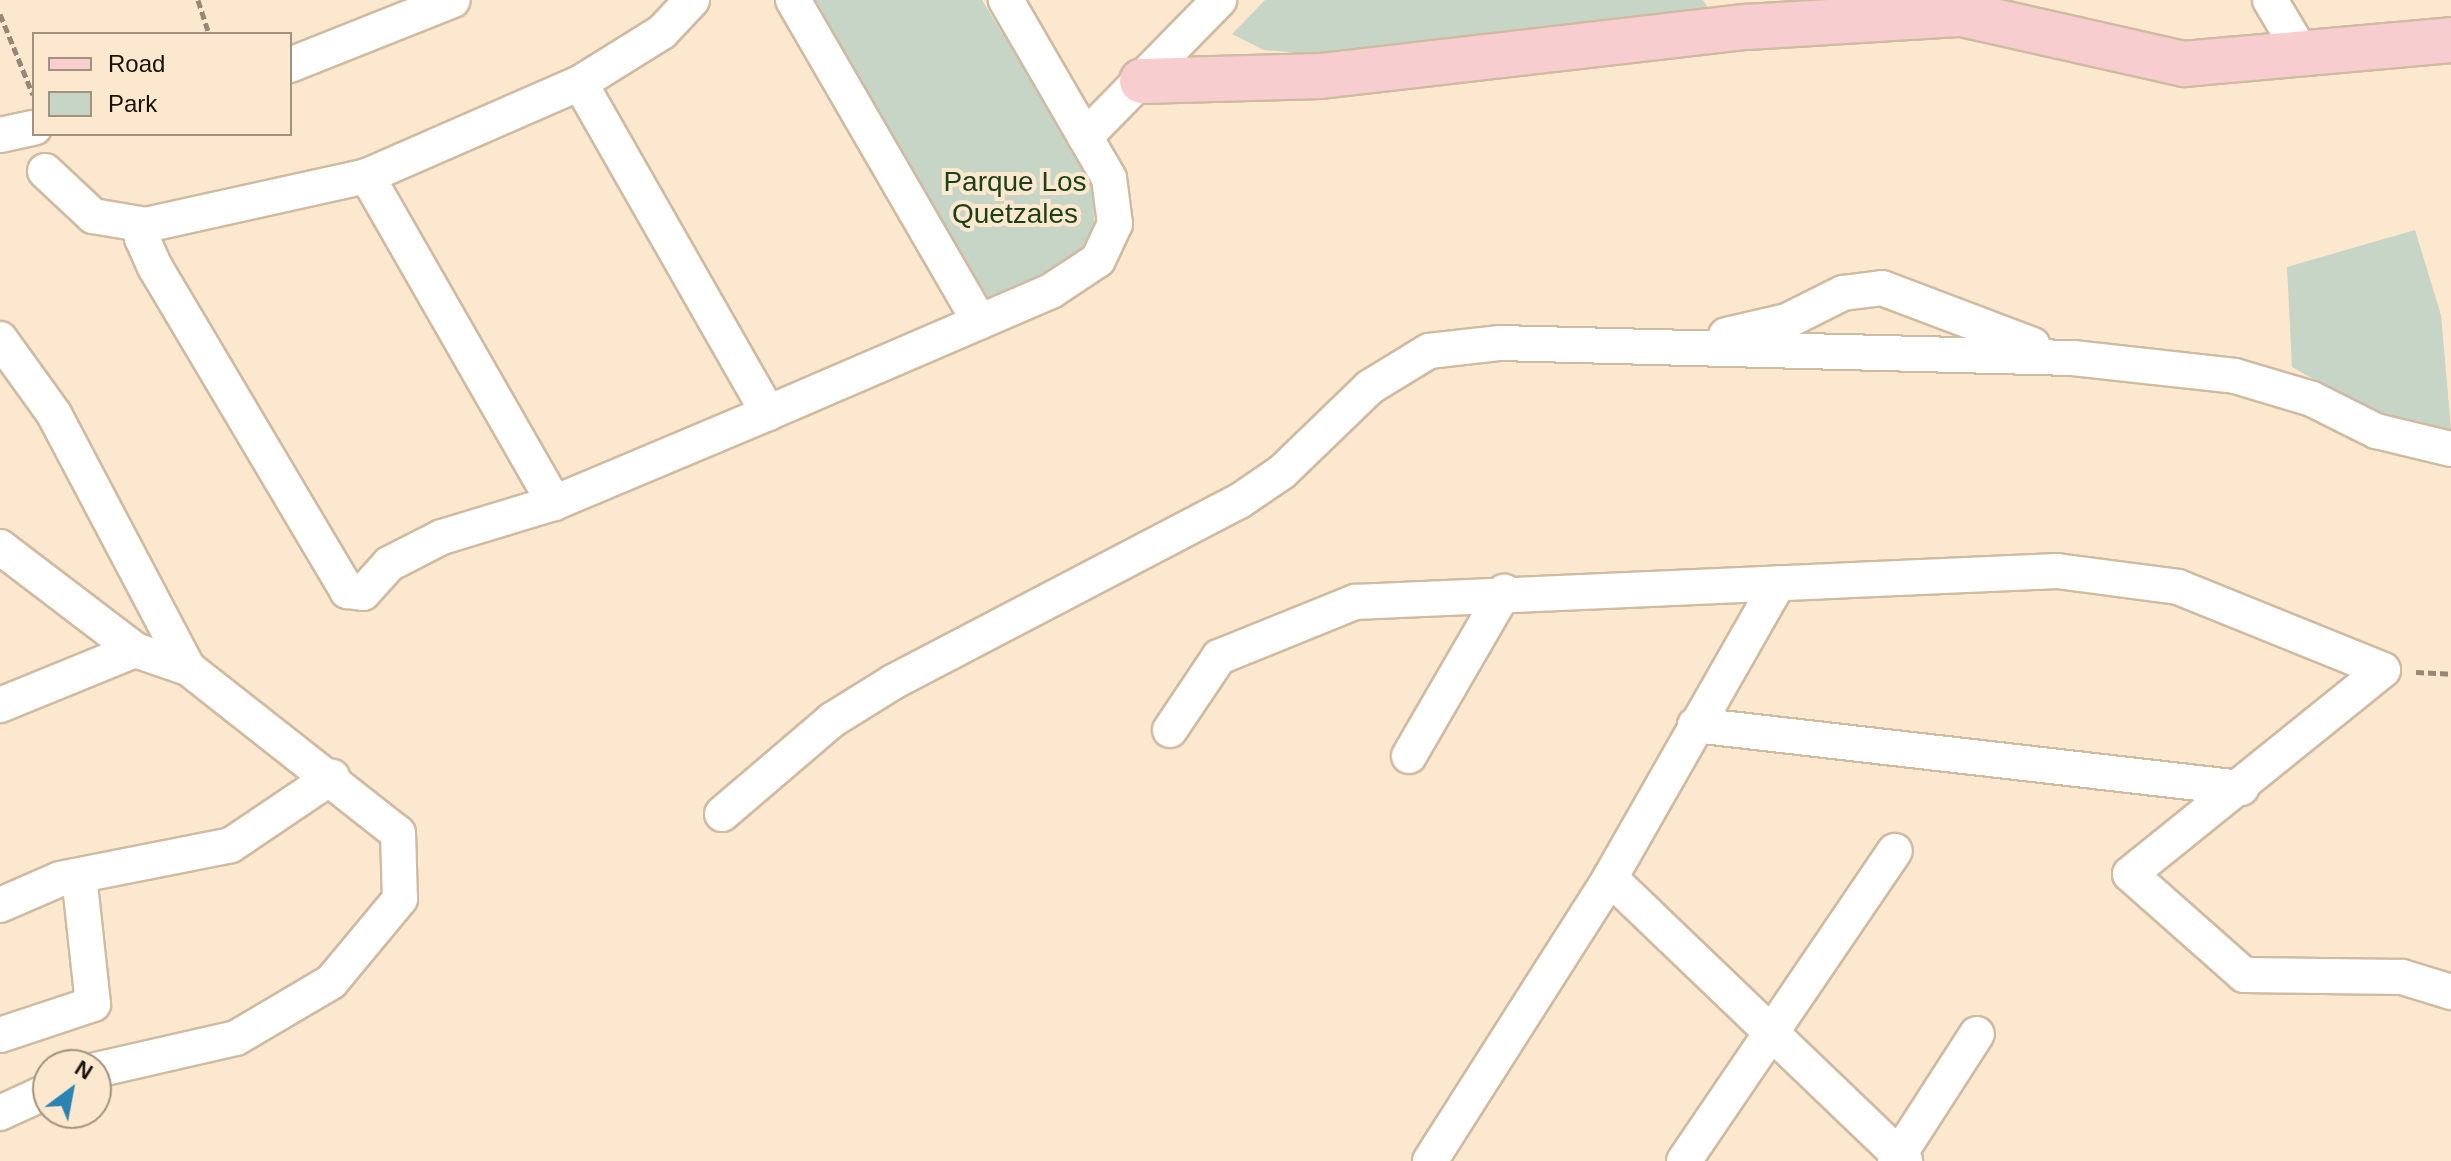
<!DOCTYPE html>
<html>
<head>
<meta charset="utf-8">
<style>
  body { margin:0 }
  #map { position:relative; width:2451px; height:1161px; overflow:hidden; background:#fce8ce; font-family:Arial,sans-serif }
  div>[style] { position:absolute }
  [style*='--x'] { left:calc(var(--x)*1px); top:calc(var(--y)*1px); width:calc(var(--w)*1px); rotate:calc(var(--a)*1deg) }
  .green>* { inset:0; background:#c7d5c6 }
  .path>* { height:5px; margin-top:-2.5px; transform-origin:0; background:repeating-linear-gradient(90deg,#968875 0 8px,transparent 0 12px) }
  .roads { filter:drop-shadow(2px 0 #cfbba2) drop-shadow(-2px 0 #cfbba2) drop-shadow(0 2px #cfbba2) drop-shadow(0 -2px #cfbba2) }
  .street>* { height:34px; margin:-17px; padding:0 17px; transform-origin:17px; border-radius:17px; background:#fff }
  .secondary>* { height:44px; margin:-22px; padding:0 22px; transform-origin:22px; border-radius:22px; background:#f8cdd0 }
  span { translate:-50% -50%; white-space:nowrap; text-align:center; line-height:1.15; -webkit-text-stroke:8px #fce8ce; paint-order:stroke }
  .park-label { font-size:28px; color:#1b3f1b }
  .legend { position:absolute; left:32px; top:32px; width:260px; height:104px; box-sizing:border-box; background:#fce8ce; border:2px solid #a1927f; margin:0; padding:10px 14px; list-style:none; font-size:24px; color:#181108 }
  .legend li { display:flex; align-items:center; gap:16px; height:40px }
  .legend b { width:40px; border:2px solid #a1927f }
  .north { position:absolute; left:32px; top:1049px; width:80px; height:80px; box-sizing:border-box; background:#fce8ce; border:2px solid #a1927f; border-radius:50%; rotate:32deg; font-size:22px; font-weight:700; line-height:32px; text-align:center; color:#181108 }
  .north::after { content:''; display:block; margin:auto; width:28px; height:36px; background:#2a84b2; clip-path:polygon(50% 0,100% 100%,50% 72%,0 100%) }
</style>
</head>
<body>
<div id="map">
  <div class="green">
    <i style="clip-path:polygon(810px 0,982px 0,1092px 181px,1095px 233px,1082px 252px,990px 303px)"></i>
    <i style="clip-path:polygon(1265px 0,1703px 0,1712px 14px,1314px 54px,1264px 50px,1232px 34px)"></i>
    <i style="clip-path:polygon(2415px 230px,2441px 315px,2451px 429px,2386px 420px,2292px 367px,2287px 267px)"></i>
  </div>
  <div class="path">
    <i style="--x:198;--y:0;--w:36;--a:72"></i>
    <i style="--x:0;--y:14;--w:87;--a:67.8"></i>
    <i style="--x:2416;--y:672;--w:35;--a:3"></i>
  </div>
  <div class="roads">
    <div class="street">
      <i style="--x:692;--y:0;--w:44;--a:133.2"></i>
      <i style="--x:662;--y:32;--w:97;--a:148.1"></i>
      <i style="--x:580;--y:83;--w:232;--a:156.4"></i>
      <i style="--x:367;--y:176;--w:226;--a:167.5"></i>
      <i style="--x:146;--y:225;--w:14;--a:107"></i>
      <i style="--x:142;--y:238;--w:32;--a:66"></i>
      <i style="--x:155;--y:267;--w:377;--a:59.3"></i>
      <i style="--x:347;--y:591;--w:16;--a:7"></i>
      <i style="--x:363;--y:593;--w:39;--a:-48"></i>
      <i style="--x:389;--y:564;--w:59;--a:-27"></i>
      <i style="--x:442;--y:537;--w:117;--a:-16.9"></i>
      <i style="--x:554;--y:503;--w:232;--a:-22.8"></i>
      <i style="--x:768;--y:413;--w:308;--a:-23.3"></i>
      <i style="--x:1051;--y:291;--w:56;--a:-33.4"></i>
      <i style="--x:1098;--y:260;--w:40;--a:-65"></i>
      <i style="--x:1115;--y:224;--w:46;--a:-97.4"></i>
      <i style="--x:1109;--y:178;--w:206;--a:-120.1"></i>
      <i style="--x:793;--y:0;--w:372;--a:59.9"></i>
      <i style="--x:2270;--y:0;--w:66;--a:59.2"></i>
      <i style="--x:290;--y:65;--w:175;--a:-21.7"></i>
      <i style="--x:580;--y:83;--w:380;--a:60.3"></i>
      <i style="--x:0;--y:135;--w:35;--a:-12"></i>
      <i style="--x:1085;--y:137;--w:192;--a:-45.6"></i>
      <i style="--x:45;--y:171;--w:66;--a:43.2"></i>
      <i style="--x:93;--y:216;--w:54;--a:9.6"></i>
      <i style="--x:367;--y:176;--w:377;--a:60.2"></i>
      <i style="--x:1726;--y:335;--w:63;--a:-12.9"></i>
      <i style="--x:1787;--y:321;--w:63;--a:-26.6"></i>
      <i style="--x:1843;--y:293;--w:39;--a:-7"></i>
      <i style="--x:1882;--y:288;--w:161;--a:20.7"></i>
      <i style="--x:0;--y:339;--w:92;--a:54.2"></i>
      <i style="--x:54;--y:414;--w:287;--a:62.2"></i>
      <i style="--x:188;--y:668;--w:267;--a:38.2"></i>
      <i style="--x:398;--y:833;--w:66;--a:88.3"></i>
      <i style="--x:400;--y:899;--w:108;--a:129.7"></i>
      <i style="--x:331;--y:982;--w:110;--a:149.5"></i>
      <i style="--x:236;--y:1038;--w:144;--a:167.1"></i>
      <i style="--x:0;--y:547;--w:170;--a:37.3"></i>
      <i style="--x:135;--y:650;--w:56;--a:18.8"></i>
      <i style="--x:0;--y:705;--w:146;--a:-22.2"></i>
      <i style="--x:1695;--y:725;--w:550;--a:6.58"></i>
      <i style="--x:1170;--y:730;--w:88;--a:-56.1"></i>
      <i style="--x:1219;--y:657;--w:147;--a:-22"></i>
      <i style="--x:1355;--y:602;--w:703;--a:-2.53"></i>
      <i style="--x:2057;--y:571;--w:122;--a:7.5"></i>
      <i style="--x:2178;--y:587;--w:221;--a:22"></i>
      <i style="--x:2383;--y:670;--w:325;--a:141.1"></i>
      <i style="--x:2130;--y:874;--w:152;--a:41.5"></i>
      <i style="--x:2244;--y:975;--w:158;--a:0.7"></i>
      <i style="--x:2402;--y:977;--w:51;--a:17"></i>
      <i style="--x:1409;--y:756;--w:190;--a:-59.9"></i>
      <i style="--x:722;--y:814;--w:145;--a:-40.5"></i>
      <i style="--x:832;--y:720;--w:72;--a:-31.9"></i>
      <i style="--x:893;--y:682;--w:389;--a:-27.6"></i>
      <i style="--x:1238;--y:502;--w:53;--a:-34.3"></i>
      <i style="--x:1282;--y:472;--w:122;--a:-44"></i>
      <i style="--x:1370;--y:387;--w:69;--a:-31.4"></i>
      <i style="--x:1429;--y:351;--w:70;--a:-6.5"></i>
      <i style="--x:1499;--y:343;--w:574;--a:1.5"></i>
      <i style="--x:2073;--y:358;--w:163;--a:6.3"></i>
      <i style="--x:2235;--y:376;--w:80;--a:16.6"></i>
      <i style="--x:2312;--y:399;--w:72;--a:26.6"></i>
      <i style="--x:2376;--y:431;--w:77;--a:13.5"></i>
      <i style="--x:1610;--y:878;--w:409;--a:43.8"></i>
      <i style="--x:0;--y:905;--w:65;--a:-23.4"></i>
      <i style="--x:60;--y:879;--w:174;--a:-11.2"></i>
      <i style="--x:231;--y:845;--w:122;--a:-34"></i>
      <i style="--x:0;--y:1035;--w:98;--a:-18.4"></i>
      <i style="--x:93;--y:1004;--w:129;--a:-96.2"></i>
      <i style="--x:0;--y:1113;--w:53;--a:-24.6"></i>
      <i style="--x:1430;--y:1161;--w:335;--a:-57.5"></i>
      <i style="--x:1610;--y:878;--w:339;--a:-60.3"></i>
      <i style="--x:1684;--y:1161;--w:375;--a:-55.8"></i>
      <i style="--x:1895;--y:1161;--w:151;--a:-57.2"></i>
    </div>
    <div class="secondary">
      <i style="--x:1142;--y:81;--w:179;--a:-1.6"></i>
      <i style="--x:1321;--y:76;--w:429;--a:-6.6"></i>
      <i style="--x:1747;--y:27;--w:215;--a:-3.5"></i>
      <i style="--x:1962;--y:14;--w:228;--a:12.7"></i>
      <i style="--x:2184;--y:64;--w:268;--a:-5.1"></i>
    </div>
  </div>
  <div class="park-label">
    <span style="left:1015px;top:198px">Parque Los<br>Quetzales</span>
  </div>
  <ul class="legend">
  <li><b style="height:10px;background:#f8cdd0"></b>Road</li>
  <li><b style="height:22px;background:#c7d5c6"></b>Park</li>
  </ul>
  <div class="north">N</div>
</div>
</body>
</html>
